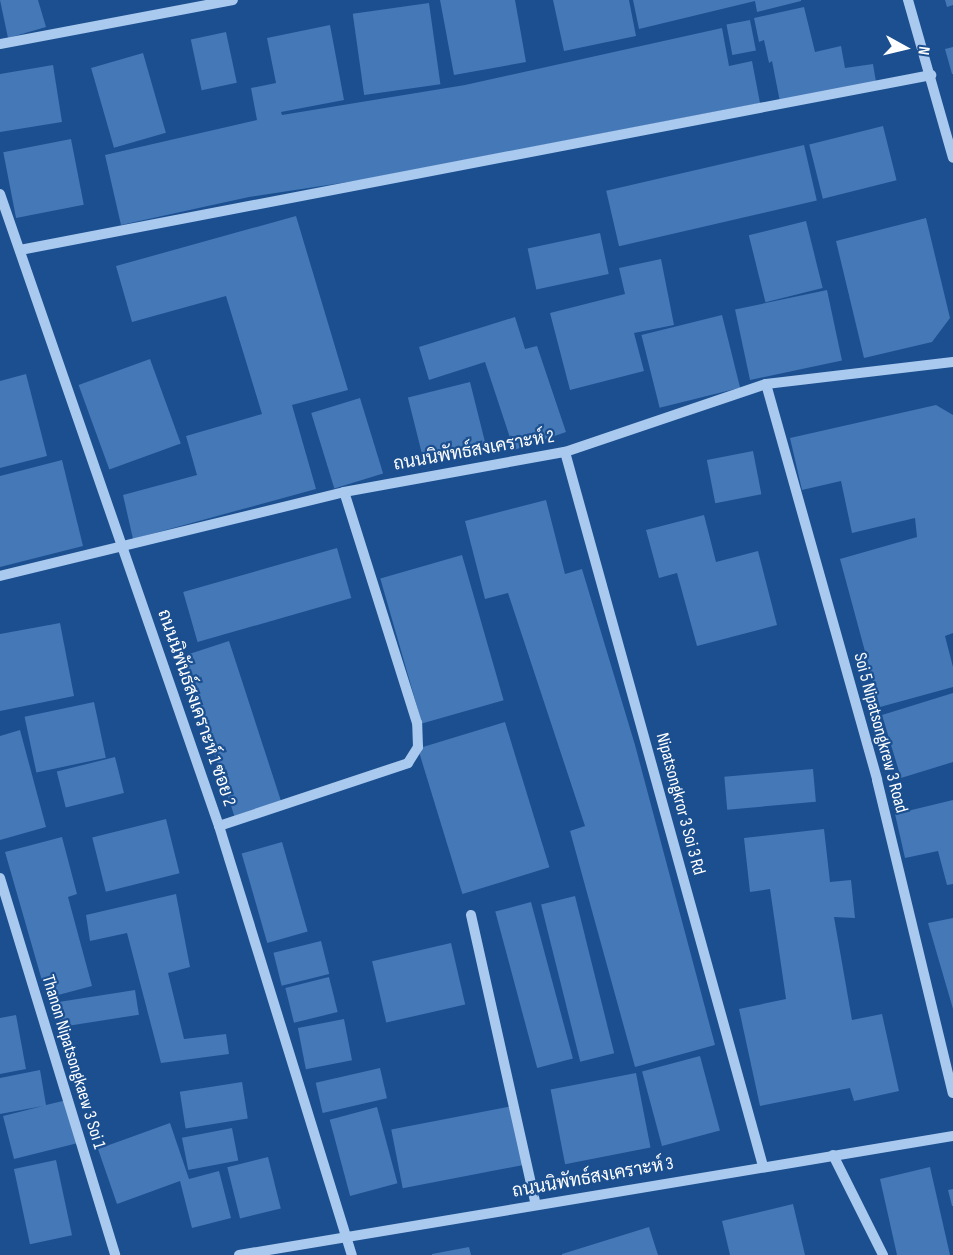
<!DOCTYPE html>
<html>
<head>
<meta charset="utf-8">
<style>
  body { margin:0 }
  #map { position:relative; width:953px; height:1255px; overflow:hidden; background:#1b4f8f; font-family:"Sofia Sans Condensed",Sarabun,sans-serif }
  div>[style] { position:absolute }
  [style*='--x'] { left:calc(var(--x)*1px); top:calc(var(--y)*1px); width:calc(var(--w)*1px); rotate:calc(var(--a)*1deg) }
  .building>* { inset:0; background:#4478b7; transform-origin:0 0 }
  .minor>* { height:10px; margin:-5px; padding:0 5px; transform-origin:5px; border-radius:5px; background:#a9c9ee }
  span { translate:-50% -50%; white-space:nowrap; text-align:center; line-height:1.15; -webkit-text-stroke:4.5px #1b4f8f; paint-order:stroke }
  .street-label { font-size:18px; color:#fff }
  .north { position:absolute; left:875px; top:18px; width:60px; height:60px; -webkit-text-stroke:4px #1b4f8f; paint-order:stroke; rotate:98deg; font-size:16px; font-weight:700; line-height:24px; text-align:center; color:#fff }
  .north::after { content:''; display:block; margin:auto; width:21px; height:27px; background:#fff; clip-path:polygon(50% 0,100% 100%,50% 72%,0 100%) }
</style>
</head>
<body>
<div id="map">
  <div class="building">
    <i style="clip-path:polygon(0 0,38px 0,46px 27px,8px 38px)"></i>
    <i style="clip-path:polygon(440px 0,515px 0,526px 62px,454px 75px)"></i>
    <i style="clip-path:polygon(553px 0,629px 0,636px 36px,564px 51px)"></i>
    <i style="clip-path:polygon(633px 0,801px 0,801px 1px,757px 12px,755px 1px,639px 29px)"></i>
    <i style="clip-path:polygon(945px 0,953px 0,953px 5px,947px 7px)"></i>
    <i style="left:429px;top:3px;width:82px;height:77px;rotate:82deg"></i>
    <i style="clip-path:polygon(804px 7px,815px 52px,841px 46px,845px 68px,873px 64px,876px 82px,780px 102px,772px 61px,769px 63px,764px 40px,759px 42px,754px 18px)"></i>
    <i style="left:750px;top:20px;width:31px;height:24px;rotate:79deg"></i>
    <i style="clip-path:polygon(330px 25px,344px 100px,281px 112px,282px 115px,465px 85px,722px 28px,729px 66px,752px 61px,760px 103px,361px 180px,249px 197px,121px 225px,105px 155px,257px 120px,251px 88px,276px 83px,267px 38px)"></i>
    <i style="left:226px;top:32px;width:52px;height:36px;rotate:78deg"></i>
    <i style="clip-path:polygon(953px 47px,953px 74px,952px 74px,945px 49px)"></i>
    <i style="left:143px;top:53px;width:83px;height:54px;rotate:74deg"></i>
    <i style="clip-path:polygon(53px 65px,62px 122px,0 132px,0 74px)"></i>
    <i style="left:883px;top:126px;width:56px;height:76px;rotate:76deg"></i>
    <i style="left:71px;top:139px;width:67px;height:69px;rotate:79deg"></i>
    <i style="left:804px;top:145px;width:57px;height:203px;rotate:77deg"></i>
    <i style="clip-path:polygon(296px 216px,348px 390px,292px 405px,316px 489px,133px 539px,123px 495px,197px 475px,186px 436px,262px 414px,226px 296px,132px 322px,116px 266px)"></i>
    <i style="clip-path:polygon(926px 218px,950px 318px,932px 342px,864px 358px,836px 241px)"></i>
    <i style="left:806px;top:221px;width:69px;height:59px;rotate:76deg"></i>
    <i style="left:600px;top:233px;width:42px;height:74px;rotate:78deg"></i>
    <i style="clip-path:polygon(661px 259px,674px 325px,634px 333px,644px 371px,570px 390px,550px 313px,625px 294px,619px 268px)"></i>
    <i style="left:827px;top:290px;width:72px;height:94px;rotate:78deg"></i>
    <i style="left:722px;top:315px;width:75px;height:83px;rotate:76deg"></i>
    <i style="clip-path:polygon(515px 317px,525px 349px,537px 346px,566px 432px,514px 450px,485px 362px,429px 380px,419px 347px)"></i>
    <i style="left:150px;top:359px;width:90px;height:76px;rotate:70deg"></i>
    <i style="clip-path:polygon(26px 374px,47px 456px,0 468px,0 381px)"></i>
    <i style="left:470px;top:382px;width:64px;height:64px;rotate:76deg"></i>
    <i style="left:360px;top:398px;width:79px;height:51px;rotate:73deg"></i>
    <i style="clip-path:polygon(936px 405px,953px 415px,953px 633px,945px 636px,953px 667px,953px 687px,880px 707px,840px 559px,917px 537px,915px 518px,852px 533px,841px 481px,802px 490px,790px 438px)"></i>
    <i style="left:753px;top:451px;width:44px;height:47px;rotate:79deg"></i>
    <i style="clip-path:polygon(62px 460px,83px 546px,0 567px,0 476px)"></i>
    <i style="clip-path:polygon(546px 500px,565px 574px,582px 569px,635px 745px,715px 1045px,635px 1067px,570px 831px,585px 826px,508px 593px,485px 599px,465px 521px)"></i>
    <i style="clip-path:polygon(704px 515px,716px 562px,758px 551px,777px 625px,697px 646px,677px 573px,659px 578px,646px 530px)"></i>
    <i style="left:337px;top:548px;width:52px;height:160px;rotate:74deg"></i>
    <i style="left:462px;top:555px;width:151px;height:85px;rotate:74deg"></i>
    <i style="clip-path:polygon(60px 623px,74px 696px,0 711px,0 634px)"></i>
    <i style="left:229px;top:641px;width:168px;height:49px;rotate:72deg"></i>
    <i style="clip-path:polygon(953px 693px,953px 762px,901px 778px,882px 715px)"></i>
    <i style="left:94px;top:702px;width:57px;height:71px;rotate:78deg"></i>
    <i style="left:505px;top:722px;width:152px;height:91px;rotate:73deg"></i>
    <i style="clip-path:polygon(20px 730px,46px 827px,0 840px,0 736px)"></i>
    <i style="left:115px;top:757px;width:37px;height:60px;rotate:76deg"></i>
    <i style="left:813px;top:769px;width:33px;height:89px;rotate:85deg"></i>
    <i style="clip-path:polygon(953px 800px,953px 884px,947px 885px,938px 851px,905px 858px,895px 814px)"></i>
    <i style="left:166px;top:819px;width:56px;height:76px;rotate:76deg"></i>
    <i style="clip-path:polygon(824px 829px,830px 882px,851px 880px,855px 918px,834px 917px,852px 1020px,882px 1014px,899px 1091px,854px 1101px,850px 1088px,760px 1106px,739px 1009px,786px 999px,770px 889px,750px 892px,744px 838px)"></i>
    <i style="clip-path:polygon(62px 837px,77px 894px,68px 897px,92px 986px,47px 998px,5px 852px)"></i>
    <i style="left:282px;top:842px;width:93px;height:42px;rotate:74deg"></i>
    <i style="clip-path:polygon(176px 894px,190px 967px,168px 973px,184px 1039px,226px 1034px,229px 1054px,161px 1063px,127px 933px,90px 941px,86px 915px)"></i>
    <i style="left:575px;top:896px;width:162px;height:35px;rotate:76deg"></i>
    <i style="left:531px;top:902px;width:162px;height:37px;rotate:75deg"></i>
    <i style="clip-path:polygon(953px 918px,953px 1009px,928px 923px)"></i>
    <i style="left:321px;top:941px;width:34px;height:49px;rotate:76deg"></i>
    <i style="left:451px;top:943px;width:63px;height:81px;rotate:77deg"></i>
    <i style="left:329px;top:977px;width:36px;height:45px;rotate:76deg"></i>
    <i style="left:135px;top:990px;width:25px;height:79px;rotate:81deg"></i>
    <i style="clip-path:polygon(16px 1015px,26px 1069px,0 1074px,0 1018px)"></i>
    <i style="left:344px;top:1019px;width:42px;height:47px;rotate:79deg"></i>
    <i style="left:700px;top:1056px;width:77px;height:60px;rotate:75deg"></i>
    <i style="left:380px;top:1068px;width:31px;height:66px;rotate:77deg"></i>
    <i style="clip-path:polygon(40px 1070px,46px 1105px,71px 1099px,82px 1142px,14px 1159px,3px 1116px,43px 1106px,0 1114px,0 1078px)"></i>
    <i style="left:636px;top:1073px;width:76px;height:87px;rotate:79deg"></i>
    <i style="left:242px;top:1082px;width:37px;height:63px;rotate:81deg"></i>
    <i style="left:512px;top:1106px;width:60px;height:123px;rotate:79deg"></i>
    <i style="left:377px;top:1107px;width:79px;height:49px;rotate:75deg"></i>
    <i style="clip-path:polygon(170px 1123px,189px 1179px,219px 1171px,231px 1218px,192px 1228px,180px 1181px,117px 1204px,98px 1149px)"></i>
    <i style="left:232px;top:1128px;width:33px;height:51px;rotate:79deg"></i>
    <i style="left:268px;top:1157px;width:53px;height:42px;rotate:76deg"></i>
    <i style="left:56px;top:1160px;width:77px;height:43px;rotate:78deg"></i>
    <i style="clip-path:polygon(930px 1167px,950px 1255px,897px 1255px,880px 1179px)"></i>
    <i style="clip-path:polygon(953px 1189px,953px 1206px,952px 1206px,948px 1190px)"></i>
    <i style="clip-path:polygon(793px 1204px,805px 1255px,730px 1255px,722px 1221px)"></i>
    <i style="clip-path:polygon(649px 1227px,658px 1255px,562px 1255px,562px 1254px)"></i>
    <i style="clip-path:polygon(469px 1247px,471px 1255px,432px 1255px,432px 1254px)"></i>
  </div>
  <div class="minor">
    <i style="--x:908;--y:0;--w:164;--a:74.1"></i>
    <i style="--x:0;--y:44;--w:237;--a:-10.7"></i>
    <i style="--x:0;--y:194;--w:669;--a:70.89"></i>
    <i style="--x:219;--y:826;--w:449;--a:72.8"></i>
    <i style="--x:20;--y:250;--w:928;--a:-10.87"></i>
    <i style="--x:766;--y:384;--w:411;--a:74.3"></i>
    <i style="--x:877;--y:780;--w:322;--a:76.4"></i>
    <i style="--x:565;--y:452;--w:741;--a:74.5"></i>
    <i style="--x:0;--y:576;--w:354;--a:-13.7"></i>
    <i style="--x:344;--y:492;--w:225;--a:-10.3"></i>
    <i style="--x:565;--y:452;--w:212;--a:-18.7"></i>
    <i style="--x:766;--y:384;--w:188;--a:-6.7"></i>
    <i style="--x:219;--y:826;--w:199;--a:-18.4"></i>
    <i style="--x:408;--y:763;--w:19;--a:-58"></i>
    <i style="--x:418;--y:747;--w:24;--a:-92"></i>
    <i style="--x:417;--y:723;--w:242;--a:-107.5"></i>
    <i style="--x:0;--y:878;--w:394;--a:73"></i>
    <i style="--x:471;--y:915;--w:297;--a:77.4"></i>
    <i style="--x:833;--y:1155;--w:112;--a:63.4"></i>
    <i style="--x:239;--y:1255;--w:724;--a:-9.46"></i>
  </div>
  <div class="street-label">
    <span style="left:474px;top:451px;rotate:-10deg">ถนนนิพัทธ์สงเคราะห์ 2</span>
    <span style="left:196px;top:708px;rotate:71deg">ถนนนิพันธ์สงเคราะห์ 1 ซอย 2</span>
    <span style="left:880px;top:733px;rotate:75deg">Soi 5 Nipatsongkrew 3 Road</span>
    <span style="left:680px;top:804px;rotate:75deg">Nipatsongkror 3 Soi 3 Rd</span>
    <span style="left:73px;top:1062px;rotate:73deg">Thanon Nipatsongkaew 3 Soi 1</span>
    <span style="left:593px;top:1178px;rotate:-10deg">ถนนนิพัทธ์สงเคราะห์ 3</span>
  </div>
  <div class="north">N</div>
</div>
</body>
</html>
